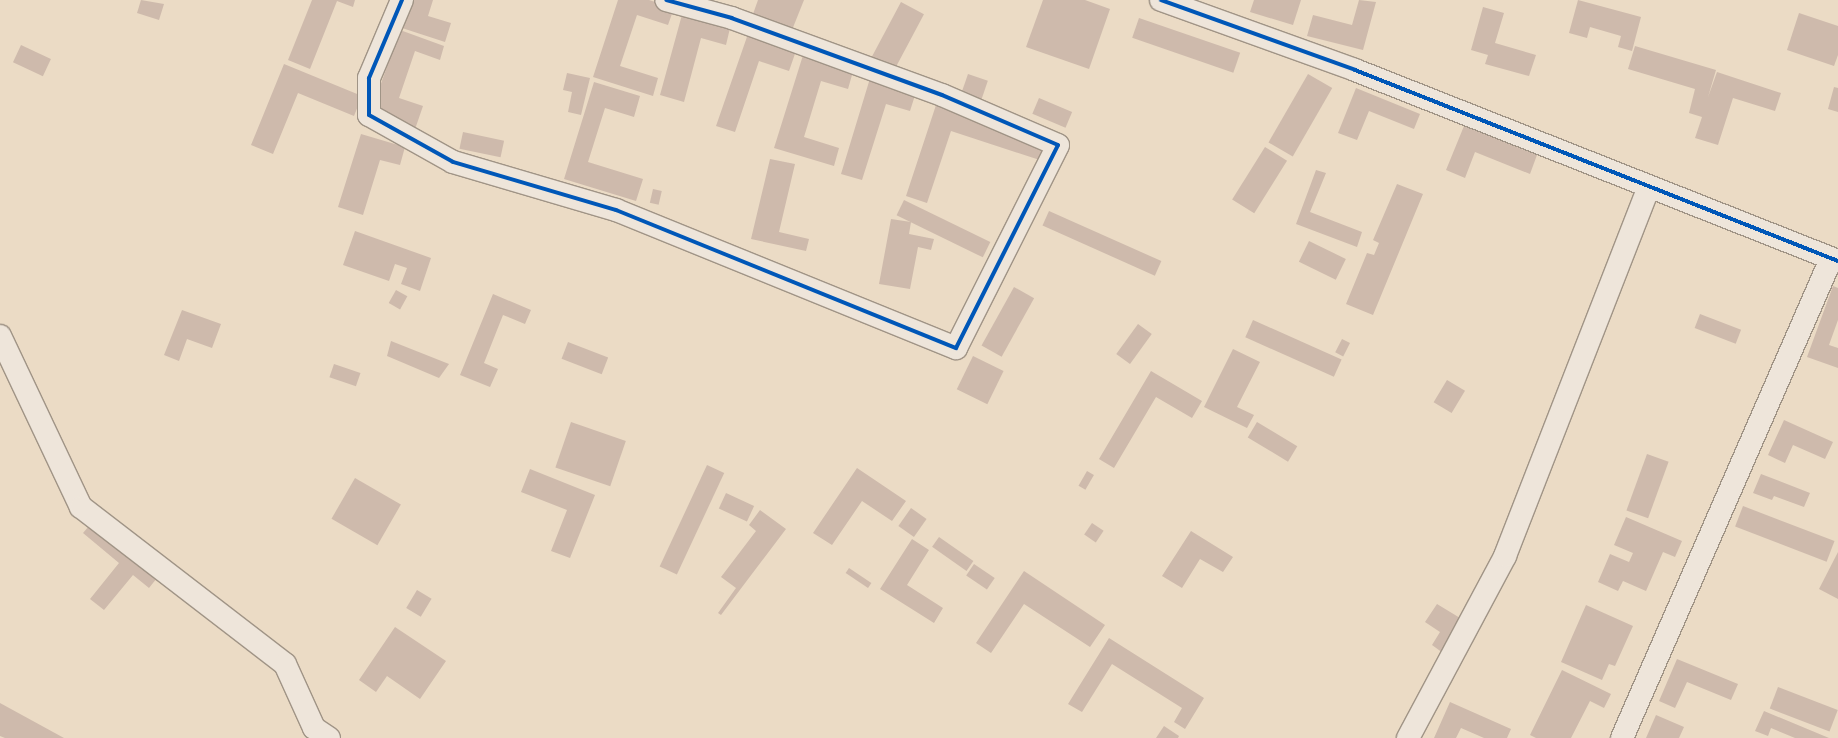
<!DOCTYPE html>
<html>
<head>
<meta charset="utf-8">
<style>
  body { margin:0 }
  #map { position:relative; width:1838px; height:738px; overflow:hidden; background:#ebdbc5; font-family:"IM FELL French Canon",serif }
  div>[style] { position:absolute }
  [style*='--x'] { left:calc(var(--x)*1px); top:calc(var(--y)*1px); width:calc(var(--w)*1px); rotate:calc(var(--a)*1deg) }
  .building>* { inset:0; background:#cebaac; transform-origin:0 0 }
  .roads { filter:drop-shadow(1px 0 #a09486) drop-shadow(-1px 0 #a09486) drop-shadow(0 1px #a09486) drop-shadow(0 -1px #a09486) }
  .minor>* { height:22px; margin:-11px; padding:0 11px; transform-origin:11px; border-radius:11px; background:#eee5da }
  .cycleway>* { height:4px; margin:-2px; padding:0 2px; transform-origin:2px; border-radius:2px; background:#0057b8 }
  span { translate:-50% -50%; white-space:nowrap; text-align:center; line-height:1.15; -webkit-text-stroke:3.5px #fcead0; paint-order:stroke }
</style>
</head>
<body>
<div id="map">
  <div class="building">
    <i style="clip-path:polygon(141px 0,164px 4px,159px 20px,137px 13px)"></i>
    <i style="clip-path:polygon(312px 0,355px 0,353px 7px,337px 1px,310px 69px,288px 60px)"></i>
    <i style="clip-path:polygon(411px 0,433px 0,428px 16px,451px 23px,445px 42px,402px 28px)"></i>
    <i style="clip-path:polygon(618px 0,649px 0,674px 8px,668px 25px,637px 15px,620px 66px,658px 78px,653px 96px,593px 77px)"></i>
    <i style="clip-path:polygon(758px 0,804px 0,792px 30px,753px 14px)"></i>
    <i style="clip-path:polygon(1043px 0,1085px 0,1110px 9px,1089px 69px,1026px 47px)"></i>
    <i style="clip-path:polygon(1254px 0,1301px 0,1293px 25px,1250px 12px)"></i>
    <i style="clip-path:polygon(1359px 0,1376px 2px,1363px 50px,1307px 36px,1313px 15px,1352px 25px)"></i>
    <i style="clip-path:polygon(1578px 0,1641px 17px,1632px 51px,1618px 47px,1621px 36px,1590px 27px,1587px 38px,1569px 33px)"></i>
    <i style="left:901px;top:2px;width:26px;height:66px;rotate:28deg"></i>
    <i style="clip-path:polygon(1483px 7px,1504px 13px,1495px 43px,1536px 55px,1529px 76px,1485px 64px,1488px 55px,1471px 50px)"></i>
    <i style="clip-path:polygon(683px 11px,731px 24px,726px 45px,701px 38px,684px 102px,660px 95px)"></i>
    <i style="clip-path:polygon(1799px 13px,1838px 26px,1838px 55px,1834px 66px,1787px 50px)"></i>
    <i style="left:1139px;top:18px;width:107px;height:21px;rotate:19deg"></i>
    <i style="clip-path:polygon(400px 30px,444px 46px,440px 60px,415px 51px,399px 98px,423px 106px,412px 138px,367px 123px)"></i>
    <i style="clip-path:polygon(749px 31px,797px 48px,789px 71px,759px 61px,735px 132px,716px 126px)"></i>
    <i style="left:21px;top:45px;width:33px;height:19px;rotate:25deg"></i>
    <i style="clip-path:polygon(1635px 46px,1716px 70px,1708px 97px,1717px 72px,1781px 93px,1775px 111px,1733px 98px,1718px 145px,1695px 138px,1702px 117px,1689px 113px,1695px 89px,1628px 69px)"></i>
    <i style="clip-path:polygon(804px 52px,854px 68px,848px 89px,821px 81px,804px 137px,839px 148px,834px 166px,774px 148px)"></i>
    <i style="clip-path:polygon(284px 64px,362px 96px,354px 116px,298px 93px,273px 154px,251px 145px)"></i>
    <i style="clip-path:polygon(567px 73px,590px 78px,581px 115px,568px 112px,572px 92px,563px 90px)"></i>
    <i style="left:968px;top:74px;width:21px;height:21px;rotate:19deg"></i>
    <i style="left:1308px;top:74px;width:28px;height:79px;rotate:30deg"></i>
    <i style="clip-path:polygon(871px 75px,917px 89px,910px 111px,886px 104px,862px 180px,841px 174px)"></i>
    <i style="clip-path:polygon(594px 82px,640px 96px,634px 117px,605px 108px,588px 162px,643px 179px,636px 201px,564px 179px)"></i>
    <i style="clip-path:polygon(1834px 87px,1838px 88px,1838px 112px,1828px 109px)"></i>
    <i style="clip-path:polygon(1356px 88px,1420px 114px,1414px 129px,1369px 111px,1357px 140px,1338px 133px)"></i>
    <i style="left:1039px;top:98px;width:36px;height:17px;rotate:23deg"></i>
    <i style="clip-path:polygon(938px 99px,1057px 137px,1049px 163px,951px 131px,927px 203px,906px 196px)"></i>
    <i style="clip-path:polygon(1464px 126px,1537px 155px,1530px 174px,1475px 152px,1465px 178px,1446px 170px)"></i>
    <i style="left:463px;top:132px;width:42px;height:17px;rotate:12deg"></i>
    <i style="clip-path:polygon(361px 134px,405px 147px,400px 165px,380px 160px,363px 215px,338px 207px)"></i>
    <i style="left:1265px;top:147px;width:26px;height:62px;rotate:32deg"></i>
    <i style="clip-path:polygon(770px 159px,795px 164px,779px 232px,809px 239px,806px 251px,751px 239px)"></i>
    <i style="clip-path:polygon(1316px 170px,1326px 173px,1310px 212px,1362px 232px,1357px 247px,1296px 224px)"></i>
    <i style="clip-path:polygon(1397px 184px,1423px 194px,1373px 315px,1346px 304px,1367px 253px,1374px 255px,1379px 243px,1373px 240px)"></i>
    <i style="left:653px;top:189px;width:9px;height:14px;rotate:13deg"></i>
    <i style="left:904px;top:200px;width:96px;height:17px;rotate:26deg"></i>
    <i style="left:1049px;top:211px;width:123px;height:16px;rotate:24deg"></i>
    <i style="clip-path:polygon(891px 219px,911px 222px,909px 234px,934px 239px,931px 250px,918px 247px,910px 289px,879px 284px)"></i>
    <i style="clip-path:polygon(355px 231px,431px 258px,420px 291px,401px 284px,407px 268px,395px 264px,389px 281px,343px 265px)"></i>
    <i style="left:1309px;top:241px;width:41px;height:23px;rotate:26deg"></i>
    <i style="clip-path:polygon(1833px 286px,1838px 288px,1838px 320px,1829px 345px,1838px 348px,1838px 368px,1807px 357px)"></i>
    <i style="left:1014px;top:287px;width:23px;height:67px;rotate:29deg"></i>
    <i style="left:396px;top:290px;width:13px;height:15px;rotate:29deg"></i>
    <i style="clip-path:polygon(493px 294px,531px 310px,525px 324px,503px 315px,484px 363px,498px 369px,490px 387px,460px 375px)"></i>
    <i style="clip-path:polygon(182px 310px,221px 324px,212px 348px,187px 339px,179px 361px,164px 355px)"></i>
    <i style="left:1700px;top:314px;width:44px;height:15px;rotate:21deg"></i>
    <i style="left:1253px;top:320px;width:97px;height:19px;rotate:24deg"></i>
    <i style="left:1138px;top:324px;width:17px;height:37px;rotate:36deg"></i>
    <i style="left:1342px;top:339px;width:9px;height:15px;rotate:27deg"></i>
    <i style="clip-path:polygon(391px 341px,449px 364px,439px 378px,387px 356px)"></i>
    <i style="left:568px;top:342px;width:43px;height:18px;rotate:21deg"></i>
    <i style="clip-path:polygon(1233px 349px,1260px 362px,1237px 407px,1254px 415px,1247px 428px,1204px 407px)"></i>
    <i style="left:973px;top:356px;width:34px;height:37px;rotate:26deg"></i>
    <i style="left:334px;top:364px;width:28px;height:14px;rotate:19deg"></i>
    <i style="clip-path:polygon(1151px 371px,1202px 401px,1192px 418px,1156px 397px,1114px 468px,1099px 459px)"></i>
    <i style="left:1447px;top:380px;width:21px;height:26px;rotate:31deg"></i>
    <i style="clip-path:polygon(1784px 420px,1833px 442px,1825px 459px,1793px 445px,1785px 463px,1768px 455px)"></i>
    <i style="left:571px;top:422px;width:58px;height:48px;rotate:19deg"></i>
    <i style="left:1257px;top:422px;width:47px;height:18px;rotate:31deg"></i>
    <i style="left:1647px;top:454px;width:23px;height:60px;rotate:20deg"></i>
    <i style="left:707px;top:465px;width:19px;height:112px;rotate:25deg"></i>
    <i style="clip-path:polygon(857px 468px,906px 501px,892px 521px,862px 501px,832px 545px,813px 533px)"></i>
    <i style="clip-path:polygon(530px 469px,595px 495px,570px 558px,551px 551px,567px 510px,521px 492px)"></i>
    <i style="left:1087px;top:471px;width:8px;height:17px;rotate:30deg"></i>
    <i style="clip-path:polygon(1761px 474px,1810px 493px,1804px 507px,1774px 496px,1772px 500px,1753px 493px)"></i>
    <i style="left:355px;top:478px;width:53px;height:47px;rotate:30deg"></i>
    <i style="left:726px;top:493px;width:31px;height:17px;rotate:25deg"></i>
    <i style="left:1743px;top:506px;width:98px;height:22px;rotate:21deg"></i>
    <i style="left:911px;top:508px;width:19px;height:22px;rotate:35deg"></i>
    <i style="clip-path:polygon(760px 510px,786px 529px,721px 615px,718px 613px,736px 588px,721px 577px,756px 531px,749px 525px)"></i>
    <i style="clip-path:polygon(1626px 517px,1682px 541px,1675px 557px,1663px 552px,1646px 591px,1623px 581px,1618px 591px,1598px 582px,1610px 554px,1629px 562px,1633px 553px,1614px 545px)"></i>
    <i style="clip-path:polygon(95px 519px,161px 573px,149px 588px,133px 575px,104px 610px,90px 599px,119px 563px,83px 533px)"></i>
    <i style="left:1092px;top:523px;width:14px;height:14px;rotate:34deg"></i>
    <i style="clip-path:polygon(1191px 531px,1233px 557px,1223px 572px,1200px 559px,1182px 588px,1162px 576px)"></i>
    <i style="left:939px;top:537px;width:42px;height:12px;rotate:35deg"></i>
    <i style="clip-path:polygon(912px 539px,929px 550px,907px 585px,943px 608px,934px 623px,880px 589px)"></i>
    <i style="clip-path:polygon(1838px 552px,1838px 599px,1819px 589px)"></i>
    <i style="left:974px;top:564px;width:25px;height:14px;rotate:34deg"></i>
    <i style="left:849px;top:568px;width:27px;height:6px;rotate:34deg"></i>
    <i style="clip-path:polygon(1024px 571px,1105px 625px,1090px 647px,1024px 604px,991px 653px,976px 643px)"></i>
    <i style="left:417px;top:590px;width:17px;height:21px;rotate:31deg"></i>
    <i style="clip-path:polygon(1437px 604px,1465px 621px,1443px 653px,1432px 645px,1440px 632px,1425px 622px)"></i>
    <i style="clip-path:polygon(1586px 605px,1633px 626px,1615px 666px,1609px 664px,1602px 680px,1561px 662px)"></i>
    <i style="clip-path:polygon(395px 627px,446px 661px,420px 699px,387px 676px,376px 692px,359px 680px)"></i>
    <i style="clip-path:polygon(1109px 638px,1204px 698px,1185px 729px,1174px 722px,1182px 708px,1112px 664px,1082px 712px,1068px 704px)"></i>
    <i style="clip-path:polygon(1677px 659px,1738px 684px,1731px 700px,1687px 682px,1675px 708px,1659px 701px)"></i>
    <i style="clip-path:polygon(1562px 670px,1611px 694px,1604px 708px,1590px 701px,1571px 738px,1536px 738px,1530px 735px)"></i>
    <i style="left:1778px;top:687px;width:64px;height:23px;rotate:21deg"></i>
    <i style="clip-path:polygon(1450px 702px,1511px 729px,1507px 738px,1484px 738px,1461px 728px,1456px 738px,1434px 738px)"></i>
    <i style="clip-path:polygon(0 703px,64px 738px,5px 738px,0 736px)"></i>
    <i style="clip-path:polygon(1764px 711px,1829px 738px,1795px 738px,1771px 728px,1768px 736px,1755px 731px)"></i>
    <i style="clip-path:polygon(1656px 715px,1684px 727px,1679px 738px,1646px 738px)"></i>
    <i style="clip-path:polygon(1164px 726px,1179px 736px,1178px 738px,1156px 738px)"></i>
  </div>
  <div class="roads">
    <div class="minor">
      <i style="--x:402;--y:0;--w:85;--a:112.9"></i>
      <i style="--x:369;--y:78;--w:37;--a:90"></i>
      <i style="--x:369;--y:115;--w:96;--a:29.2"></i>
      <i style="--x:453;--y:162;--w:170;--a:16.4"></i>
      <i style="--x:616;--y:210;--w:367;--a:22.1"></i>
      <i style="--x:956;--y:348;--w:227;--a:-63.3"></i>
      <i style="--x:1058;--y:145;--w:126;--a:-156.7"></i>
      <i style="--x:942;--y:95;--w:224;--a:-159.9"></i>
      <i style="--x:732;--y:18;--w:68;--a:-164.7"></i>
      <i style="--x:1161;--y:0;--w:206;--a:19.8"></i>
      <i style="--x:1355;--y:70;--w:519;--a:21.58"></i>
      <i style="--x:0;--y:336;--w:189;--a:64.7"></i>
      <i style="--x:81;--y:507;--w:257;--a:37.6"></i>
      <i style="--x:285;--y:664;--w:70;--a:65.6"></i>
      <i style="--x:314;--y:728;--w:18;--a:34"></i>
      <i style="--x:1408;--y:738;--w:206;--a:-61.9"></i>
      <i style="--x:1505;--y:556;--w:396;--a:-68.7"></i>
      <i style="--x:1622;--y:738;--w:523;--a:-66.43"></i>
    </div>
  </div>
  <div class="cycleway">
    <i style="--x:402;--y:0;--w:85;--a:112.9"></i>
    <i style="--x:369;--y:78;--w:37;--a:90"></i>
    <i style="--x:369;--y:115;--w:96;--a:29.2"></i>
    <i style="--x:453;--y:162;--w:170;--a:16.4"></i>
    <i style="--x:616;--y:210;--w:367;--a:22.1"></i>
    <i style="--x:956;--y:348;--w:227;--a:-63.3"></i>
    <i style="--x:1058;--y:145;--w:126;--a:-156.7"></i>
    <i style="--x:942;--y:95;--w:224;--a:-159.9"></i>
    <i style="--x:732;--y:18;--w:68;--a:-164.7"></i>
    <i style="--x:1161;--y:0;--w:206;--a:19.8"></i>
    <i style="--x:1355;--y:70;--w:519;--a:21.58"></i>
  </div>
</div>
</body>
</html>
